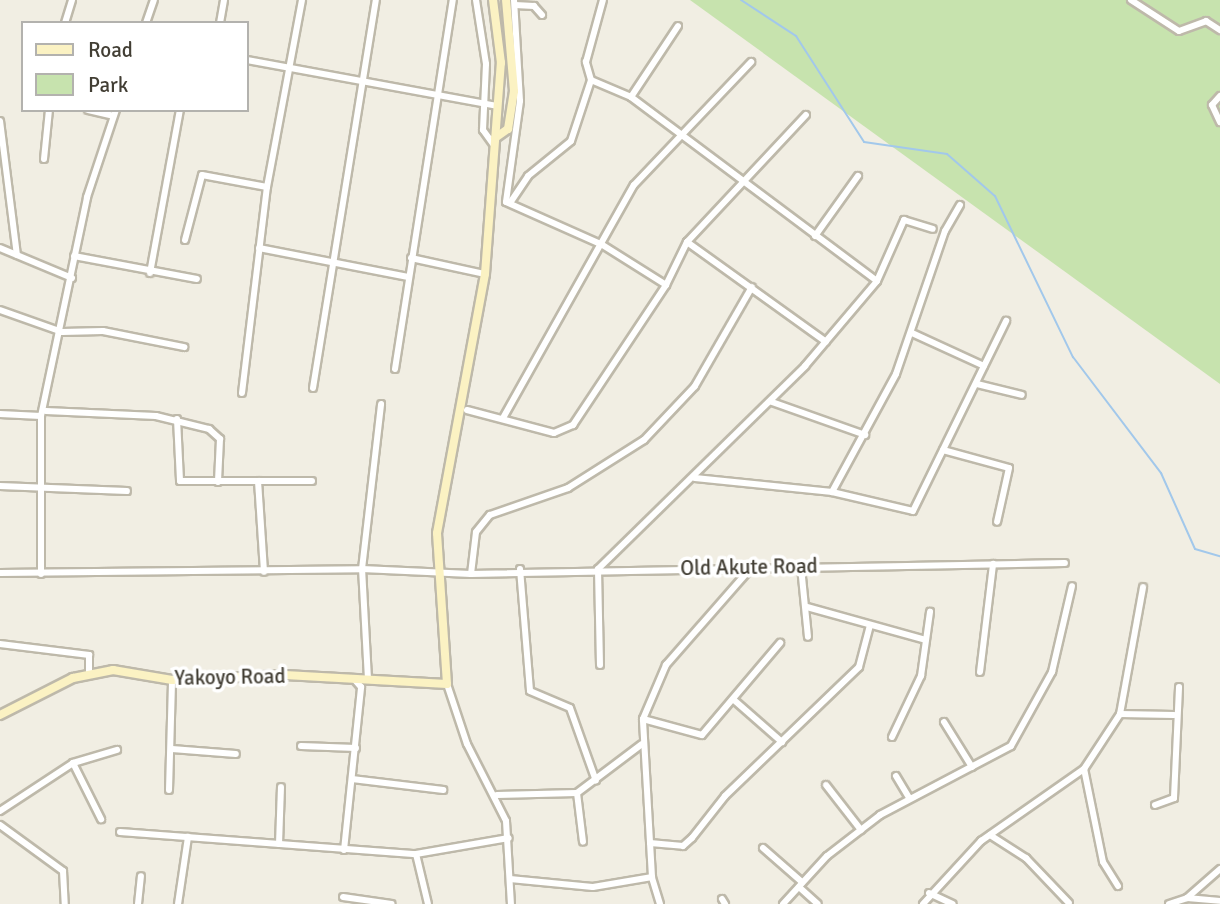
<!DOCTYPE html>
<html>
<head>
<meta charset="utf-8">
<style>
  body { margin:0 }
  #map { position:relative; width:1220px; height:904px; overflow:hidden; background:#f1eee3; font-family:Signika,sans-serif }
  div>[style] { position:absolute }
  [style*='--x'] { left:calc(var(--x)*1px); top:calc(var(--y)*1px); width:calc(var(--w)*1px); rotate:calc(var(--a)*1deg) }
  .green>* { inset:0; background:#c7e3ae }
  .stream>* { height:2px; margin:-1px; padding:0 1px; transform-origin:1px; border-radius:1px; background:#a2c8eb }
  .roads { filter:drop-shadow(2px 0 #beb9aa) drop-shadow(-2px 0 #beb9aa) drop-shadow(0 2px #beb9aa) drop-shadow(0 -2px #beb9aa) }
  .street>* { height:6px; margin:-3px; padding:0 3px; transform-origin:3px; border-radius:3px; background:#fff }
  .secondary>* { height:8px; margin:-4px; padding:0 4px; transform-origin:4px; border-radius:4px; background:#fbf2c3 }
  span { translate:-50% -50%; white-space:nowrap; text-align:center; line-height:1.15; -webkit-text-stroke:7px #fff; paint-order:stroke }
  .street-label { font-size:21px; color:#423e34 }
  .legend { position:absolute; left:21px; top:21px; width:228px; height:91px; box-sizing:border-box; background:#fff; border:2px solid #b3b2ae; margin:0; padding:9px 12px; list-style:none; font-size:21px; color:#423e34 }
  .legend li { display:flex; align-items:center; gap:14px; height:35px }
  .legend b { width:35px; border:2px solid #b3b2ae }
</style>
</head>
<body>
<div id="map">
  <div class="green">
    <i style="clip-path:polygon(690px 0,1220px 0,1220px 384px)"></i>
  </div>
  <div class="stream">
    <i style="--x:741;--y:0;--w:66;--a:33.2"></i>
    <i style="--x:796;--y:36;--w:126;--a:57.3"></i>
    <i style="--x:864;--y:142;--w:84;--a:8.2"></i>
    <i style="--x:947;--y:154;--w:64;--a:41.2"></i>
    <i style="--x:995;--y:196;--w:179;--a:64.2"></i>
    <i style="--x:1073;--y:357;--w:146;--a:52.8"></i>
    <i style="--x:1161;--y:473;--w:83;--a:65.9"></i>
    <i style="--x:1195;--y:549;--w:26;--a:16"></i>
  </div>
  <div class="roads">
    <div class="street">
      <i style="--x:476;--y:0;--w:65;--a:81.1"></i>
      <i style="--x:486;--y:64;--w:66;--a:92.6"></i>
      <i style="--x:483;--y:130;--w:19;--a:54"></i>
      <i style="--x:514;--y:0;--w:101;--a:86.6"></i>
      <i style="--x:520;--y:101;--w:102;--a:97.9"></i>
      <i style="--x:506;--y:202;--w:104;--a:23.9"></i>
      <i style="--x:601;--y:244;--w:77;--a:32.2"></i>
      <i style="--x:1131;--y:0;--w:57;--a:32.9"></i>
      <i style="--x:1179;--y:31;--w:29;--a:-20"></i>
      <i style="--x:1206;--y:21;--w:17;--a:33"></i>
      <i style="--x:515;--y:5;--w:19;--a:3"></i>
      <i style="--x:534;--y:6;--w:12;--a:48"></i>
      <i style="--x:65;--y:23;--w:24;--a:-73"></i>
      <i style="--x:146;--y:23;--w:24;--a:-71"></i>
      <i style="--x:220;--y:23;--w:23;--a:-80"></i>
      <i style="--x:247;--y:60;--w:254;--a:10.4"></i>
      <i style="--x:591;--y:80;--w:43;--a:23"></i>
      <i style="--x:631;--y:97;--w:307;--a:36.8"></i>
      <i style="--x:1220;--y:96;--w:12;--a:132"></i>
      <i style="--x:1212;--y:105;--w:19;--a:65"></i>
      <i style="--x:631;--y:97;--w:85;--a:-56.5"></i>
      <i style="--x:88;--y:110;--w:26;--a:13"></i>
      <i style="--x:0;--y:121;--w:135;--a:82.8"></i>
      <i style="--x:44;--y:159;--w:49;--a:-84.2"></i>
      <i style="--x:510;--y:203;--w:32;--a:-56"></i>
      <i style="--x:528;--y:176;--w:55;--a:-39.1"></i>
      <i style="--x:571;--y:141;--w:64;--a:-71.8"></i>
      <i style="--x:591;--y:80;--w:19;--a:-106"></i>
      <i style="--x:586;--y:62;--w:64;--a:-74.7"></i>
      <i style="--x:815;--y:236;--w:74;--a:-54.4"></i>
      <i style="--x:185;--y:240;--w:67;--a:-75.3"></i>
      <i style="--x:202;--y:175;--w:66;--a:10.5"></i>
      <i style="--x:687;--y:242;--w:171;--a:35.7"></i>
      <i style="--x:0;--y:248;--w:78;--a:22.6"></i>
      <i style="--x:259;--y:248;--w:152;--a:11"></i>
      <i style="--x:74;--y:256;--w:125;--a:10.6"></i>
      <i style="--x:411;--y:258;--w:76;--a:12.2"></i>
      <i style="--x:150;--y:273;--w:166;--a:-79.6"></i>
      <i style="--x:0;--y:310;--w:66;--a:19.5"></i>
      <i style="--x:62;--y:332;--w:41;--a:-1.4"></i>
      <i style="--x:103;--y:331;--w:83;--a:11.2"></i>
      <i style="--x:912;--y:333;--w:79;--a:24.6"></i>
      <i style="--x:395;--y:369;--w:374;--a:-81.1"></i>
      <i style="--x:977;--y:384;--w:46;--a:13.7"></i>
      <i style="--x:313;--y:388;--w:393;--a:-80.8"></i>
      <i style="--x:242;--y:393;--w:208;--a:-83.1"></i>
      <i style="--x:267;--y:187;--w:190;--a:-79.4"></i>
      <i style="--x:772;--y:402;--w:99;--a:19.5"></i>
      <i style="--x:467;--y:410;--w:90;--a:14.8"></i>
      <i style="--x:554;--y:433;--w:21;--a:-23"></i>
      <i style="--x:573;--y:425;--w:168;--a:-56.4"></i>
      <i style="--x:666;--y:285;--w:48;--a:-64"></i>
      <i style="--x:687;--y:242;--w:174;--a:-46.9"></i>
      <i style="--x:46;--y:411;--w:110;--a:2.6"></i>
      <i style="--x:156;--y:416;--w:55;--a:13.8"></i>
      <i style="--x:209;--y:429;--w:15;--a:42"></i>
      <i style="--x:220;--y:439;--w:43;--a:92.7"></i>
      <i style="--x:0;--y:414;--w:41;--a:2.8"></i>
      <i style="--x:503;--y:418;--w:267;--a:-60.7"></i>
      <i style="--x:634;--y:185;--w:170;--a:-46.4"></i>
      <i style="--x:177;--y:419;--w:62;--a:87.2"></i>
      <i style="--x:180;--y:481;--w:132;--a:0"></i>
      <i style="--x:943;--y:450;--w:68;--a:15.3"></i>
      <i style="--x:1009;--y:468;--w:55;--a:102.5"></i>
      <i style="--x:695;--y:478;--w:138;--a:5.8"></i>
      <i style="--x:832;--y:492;--w:134;--a:-61.5"></i>
      <i style="--x:896;--y:374;--w:151;--a:-71.1"></i>
      <i style="--x:945;--y:231;--w:30;--a:-60"></i>
      <i style="--x:258;--y:481;--w:91;--a:86.2"></i>
      <i style="--x:0;--y:486;--w:127;--a:2.3"></i>
      <i style="--x:832;--y:492;--w:83;--a:13.2"></i>
      <i style="--x:913;--y:511;--w:212;--a:-63.9"></i>
      <i style="--x:801;--y:567;--w:70;--a:84.3"></i>
      <i style="--x:520;--y:569;--w:122;--a:85.3"></i>
      <i style="--x:530;--y:691;--w:43;--a:23"></i>
      <i style="--x:570;--y:708;--w:77;--a:70.4"></i>
      <i style="--x:0;--y:573;--w:362;--a:-0.6"></i>
      <i style="--x:362;--y:569;--w:109;--a:2.6"></i>
      <i style="--x:471;--y:574;--w:594;--a:-1.06"></i>
      <i style="--x:41;--y:574;--w:158;--a:-90"></i>
      <i style="--x:41;--y:416;--w:224;--a:-78.1"></i>
      <i style="--x:87;--y:197;--w:92;--a:-71.6"></i>
      <i style="--x:471;--y:574;--w:42;--a:-83.2"></i>
      <i style="--x:476;--y:532;--w:22;--a:-51"></i>
      <i style="--x:490;--y:515;--w:83;--a:-19.1"></i>
      <i style="--x:568;--y:488;--w:90;--a:-32.3"></i>
      <i style="--x:644;--y:440;--w:74;--a:-46.6"></i>
      <i style="--x:695;--y:386;--w:114;--a:-60.1"></i>
      <i style="--x:807;--y:607;--w:123;--a:15.5"></i>
      <i style="--x:0;--y:644;--w:90;--a:7"></i>
      <i style="--x:89;--y:655;--w:17;--a:90"></i>
      <i style="--x:600;--y:665;--w:96;--a:-91.2"></i>
      <i style="--x:598;--y:569;--w:290;--a:-44.4"></i>
      <i style="--x:805;--y:366;--w:111;--a:-49.7"></i>
      <i style="--x:877;--y:281;--w:67;--a:-66.1"></i>
      <i style="--x:904;--y:220;--w:30;--a:17"></i>
      <i style="--x:980;--y:672;--w:109;--a:-83.1"></i>
      <i style="--x:368;--y:679;--w:110;--a:-93.1"></i>
      <i style="--x:362;--y:569;--w:166;--a:-83.4"></i>
      <i style="--x:447;--y:684;--w:63;--a:71.6"></i>
      <i style="--x:467;--y:744;--w:86;--a:63.1"></i>
      <i style="--x:506;--y:821;--w:83;--a:86.6"></i>
      <i style="--x:734;--y:700;--w:64;--a:41.2"></i>
      <i style="--x:1120;--y:714;--w:54;--a:1.1"></i>
      <i style="--x:643;--y:719;--w:61;--a:15.2"></i>
      <i style="--x:702;--y:735;--w:121;--a:-49.7"></i>
      <i style="--x:944;--y:722;--w:53;--a:58.1"></i>
      <i style="--x:892;--y:737;--w:68;--a:-64.6"></i>
      <i style="--x:921;--y:676;--w:65;--a:-82"></i>
      <i style="--x:301;--y:746;--w:55;--a:2.1"></i>
      <i style="--x:172;--y:749;--w:64;--a:4.5"></i>
      <i style="--x:73;--y:763;--w:63;--a:63.4"></i>
      <i style="--x:896;--y:776;--w:26;--a:59"></i>
      <i style="--x:352;--y:779;--w:92;--a:6.9"></i>
      <i style="--x:826;--y:785;--w:57;--a:52.1"></i>
      <i style="--x:169;--y:790;--w:110;--a:-88.4"></i>
      <i style="--x:577;--y:793;--w:49;--a:83"></i>
      <i style="--x:497;--y:795;--w:80;--a:-1.4"></i>
      <i style="--x:577;--y:793;--w:81;--a:-37"></i>
      <i style="--x:1155;--y:805;--w:20;--a:-20"></i>
      <i style="--x:1174;--y:798;--w:111;--a:-87.4"></i>
      <i style="--x:0;--y:811;--w:87;--a:-33.3"></i>
      <i style="--x:73;--y:763;--w:46;--a:-16.5"></i>
      <i style="--x:0;--y:825;--w:78;--a:36.1"></i>
      <i style="--x:63;--y:871;--w:33;--a:87"></i>
      <i style="--x:120;--y:832;--w:297;--a:4.3"></i>
      <i style="--x:416;--y:854;--w:94;--a:-9.8"></i>
      <i style="--x:990;--y:835;--w:43;--a:32.6"></i>
      <i style="--x:1026;--y:858;--w:62;--a:46.3"></i>
      <i style="--x:650;--y:843;--w:33;--a:5"></i>
      <i style="--x:683;--y:846;--w:12;--a:-42"></i>
      <i style="--x:692;--y:838;--w:53;--a:-51.8"></i>
      <i style="--x:725;--y:796;--w:186;--a:-43.9"></i>
      <i style="--x:859;--y:667;--w:43;--a:-75.3"></i>
      <i style="--x:279;--y:844;--w:57;--a:-88"></i>
      <i style="--x:763;--y:848;--w:52;--a:41.1"></i>
      <i style="--x:344;--y:850;--w:164;--a:-84"></i>
      <i style="--x:361;--y:687;--w:11;--a:-131"></i>
      <i style="--x:416;--y:854;--w:51;--a:76.5"></i>
      <i style="--x:510;--y:879;--w:83;--a:5.5"></i>
      <i style="--x:593;--y:887;--w:60;--a:-9.6"></i>
      <i style="--x:1118;--y:886;--w:28;--a:-122"></i>
      <i style="--x:1103;--y:862;--w:95;--a:-101.5"></i>
      <i style="--x:1084;--y:769;--w:66;--a:-56.8"></i>
      <i style="--x:1120;--y:714;--w:129;--a:-79.7"></i>
      <i style="--x:799;--y:887;--w:25;--a:42"></i>
      <i style="--x:929;--y:893;--w:26;--a:25"></i>
      <i style="--x:343;--y:897;--w:49;--a:8.1"></i>
      <i style="--x:1187;--y:898;--w:44;--a:-41.3"></i>
      <i style="--x:722;--y:899;--w:6;--a:59"></i>
      <i style="--x:138;--y:904;--w:28;--a:-84"></i>
      <i style="--x:178;--y:904;--w:68;--a:-81.5"></i>
      <i style="--x:660;--y:904;--w:28;--a:-107"></i>
      <i style="--x:652;--y:877;--w:158;--a:-93.3"></i>
      <i style="--x:643;--y:719;--w:59;--a:-66.9"></i>
      <i style="--x:666;--y:665;--w:129;--a:-48.8"></i>
      <i style="--x:783;--y:904;--w:65;--a:-47.5"></i>
      <i style="--x:827;--y:856;--w:67;--a:-37.7"></i>
      <i style="--x:880;--y:815;--w:148;--a:-27.8"></i>
      <i style="--x:1011;--y:746;--w:85;--a:-61"></i>
      <i style="--x:1052;--y:672;--w:88;--a:-76.9"></i>
      <i style="--x:923;--y:904;--w:86;--a:-47.4"></i>
      <i style="--x:981;--y:841;--w:126;--a:-35"></i>
      <i style="--x:1169;--y:904;--w:19;--a:-18"></i>
      <i style="--x:1187;--y:898;--w:33;--a:5"></i>
    </div>
    <div class="secondary">
      <i style="--x:495;--y:138;--w:16;--a:-35"></i>
      <i style="--x:508;--y:129;--w:38;--a:-81"></i>
      <i style="--x:514;--y:91;--w:91;--a:-95"></i>
      <i style="--x:0;--y:715;--w:82;--a:-26.9"></i>
      <i style="--x:73;--y:678;--w:41;--a:-11.3"></i>
      <i style="--x:113;--y:670;--w:60;--a:9.6"></i>
      <i style="--x:172;--y:680;--w:113;--a:-2.5"></i>
      <i style="--x:285;--y:675;--w:162;--a:3.2"></i>
      <i style="--x:447;--y:684;--w:151;--a:-93.8"></i>
      <i style="--x:437;--y:533;--w:263;--a:-79.5"></i>
      <i style="--x:485;--y:274;--w:212;--a:-85.7"></i>
      <i style="--x:501;--y:63;--w:64;--a:-97.2"></i>
    </div>
  </div>
  <div class="street-label">
    <span style="left:749px;top:567px;rotate:-1deg">Old Akute Road</span>
    <span style="left:230px;top:677px;rotate:-1deg">Yakoyo Road</span>
  </div>
  <ul class="legend">
  <li><b style="height:9px;background:#fbf2c3"></b>Road</li>
  <li><b style="height:19px;background:#c7e3ae"></b>Park</li>
  </ul>
</div>
</body>
</html>
